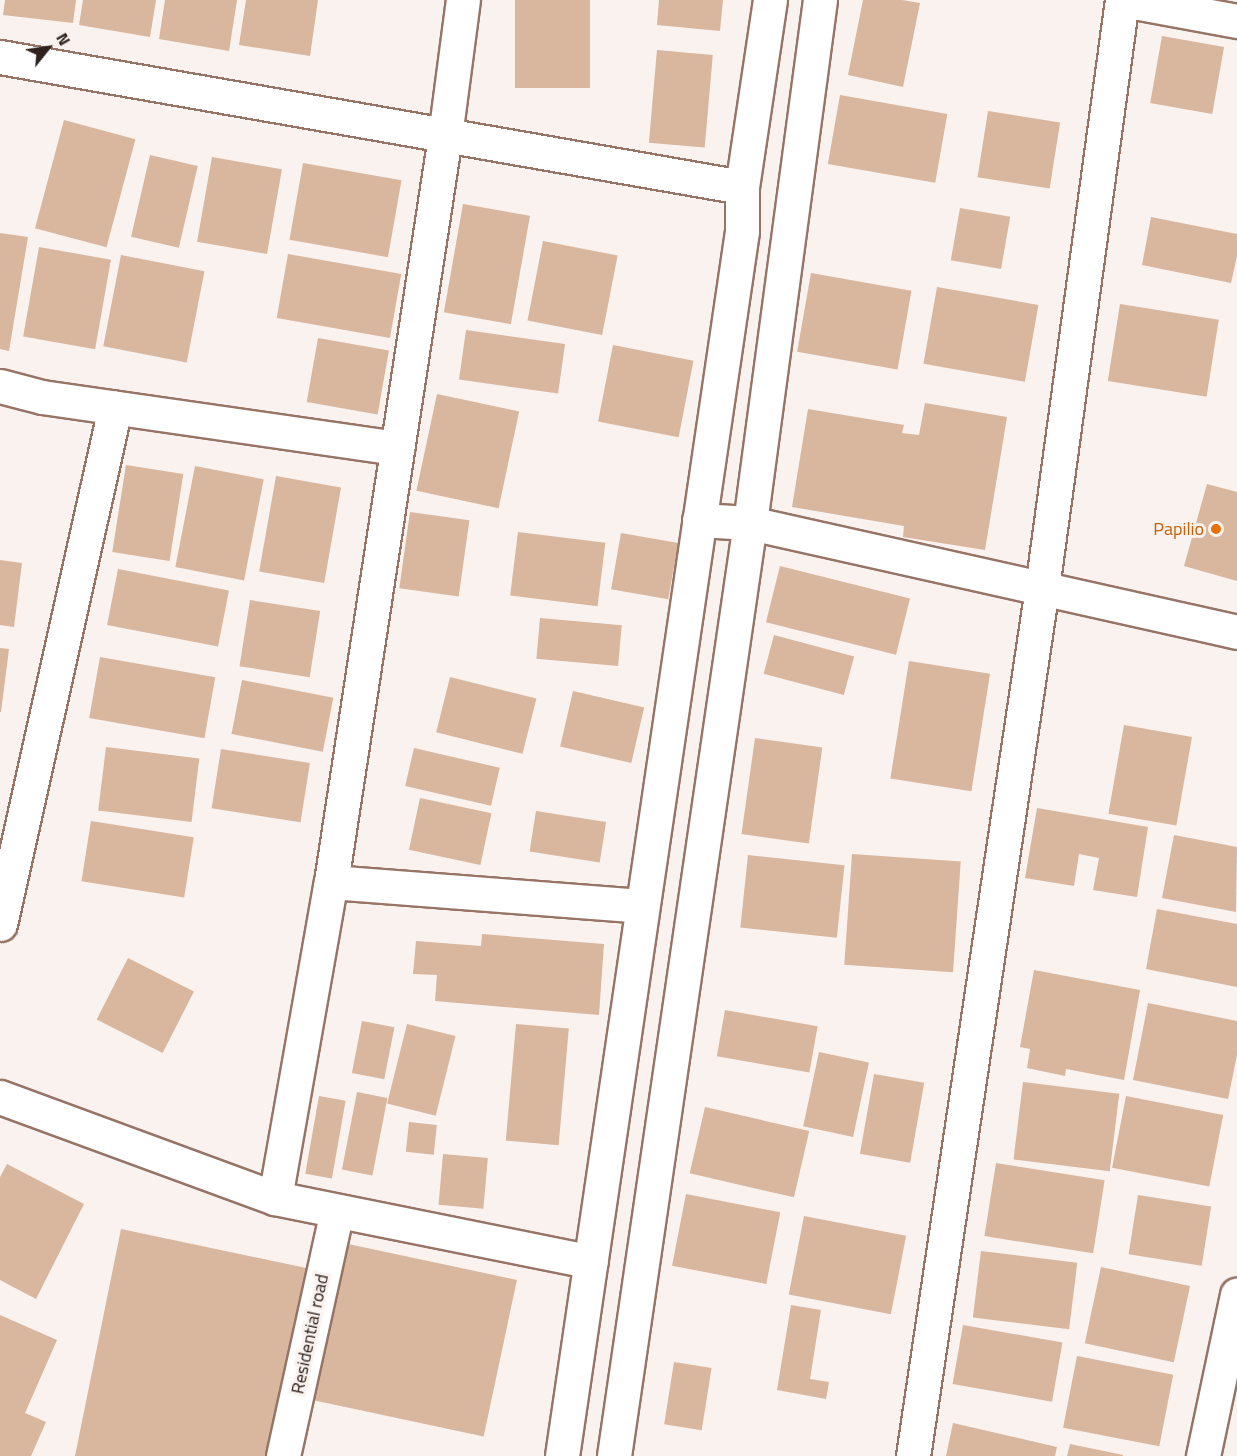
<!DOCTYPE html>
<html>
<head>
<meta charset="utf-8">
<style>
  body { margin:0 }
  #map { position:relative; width:1237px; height:1456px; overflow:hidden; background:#f9f2ee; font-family:"Titillium Web",sans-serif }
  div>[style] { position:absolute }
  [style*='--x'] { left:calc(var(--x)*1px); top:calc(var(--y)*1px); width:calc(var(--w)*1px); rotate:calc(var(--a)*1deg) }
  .building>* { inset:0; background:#d9b69e; transform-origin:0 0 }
  .roads { filter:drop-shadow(2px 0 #967466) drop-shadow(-2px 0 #967466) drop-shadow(0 2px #967466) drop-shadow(0 -2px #967466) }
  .minor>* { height:33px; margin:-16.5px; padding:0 16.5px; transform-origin:16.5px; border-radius:16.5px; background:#fff }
  .dots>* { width:16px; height:16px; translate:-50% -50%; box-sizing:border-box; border:3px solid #f9f2ee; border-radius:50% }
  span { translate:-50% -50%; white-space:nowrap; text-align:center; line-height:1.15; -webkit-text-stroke:6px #f9f2ee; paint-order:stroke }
  .food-label { font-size:18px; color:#c56008 }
  .right { translate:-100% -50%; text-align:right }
  .street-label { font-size:18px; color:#2f211c }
  .north { position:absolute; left:18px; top:18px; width:60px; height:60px; -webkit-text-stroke:4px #f9f2ee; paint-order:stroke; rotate:60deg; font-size:16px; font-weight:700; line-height:24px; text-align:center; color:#2f211c }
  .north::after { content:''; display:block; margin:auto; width:21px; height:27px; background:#2f211c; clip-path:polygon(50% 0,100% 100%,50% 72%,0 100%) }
</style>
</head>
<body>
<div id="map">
  <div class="building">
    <i style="clip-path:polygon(5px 0,76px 0,73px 23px,3px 15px)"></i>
    <i style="clip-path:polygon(83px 0,156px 0,150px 37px,79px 25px)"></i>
    <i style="clip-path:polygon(165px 0,237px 0,229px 51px,159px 39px)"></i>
    <i style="clip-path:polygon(246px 0,318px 0,310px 56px,239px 45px)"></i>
    <i style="left:515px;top:0;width:75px;height:88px"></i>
    <i style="clip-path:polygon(659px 0,723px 0,720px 31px,657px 25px)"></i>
    <i style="clip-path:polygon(863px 0,902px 0,920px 3px,903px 87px,848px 75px)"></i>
    <i style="left:1162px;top:36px;width:63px;height:68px;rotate:10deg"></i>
    <i style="left:657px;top:50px;width:56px;height:93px;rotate:5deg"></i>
    <i style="left:840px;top:95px;width:109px;height:70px;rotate:10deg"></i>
    <i style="left:988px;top:111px;width:73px;height:67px;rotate:9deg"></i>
    <i style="left:64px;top:120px;width:74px;height:112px;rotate:15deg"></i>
    <i style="left:150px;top:155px;width:49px;height:84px;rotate:13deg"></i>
    <i style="left:212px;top:157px;width:71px;height:86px;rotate:10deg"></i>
    <i style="left:303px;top:163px;width:100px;height:78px;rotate:10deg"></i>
    <i style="left:463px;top:204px;width:68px;height:110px;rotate:10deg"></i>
    <i style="left:960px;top:208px;width:51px;height:53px;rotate:10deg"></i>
    <i style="clip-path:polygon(1151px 217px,1237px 234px,1237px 256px,1231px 283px,1142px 265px)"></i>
    <i style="clip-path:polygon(0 233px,28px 237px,9px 351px,0 349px)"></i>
    <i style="left:543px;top:241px;width:76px;height:81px;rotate:11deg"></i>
    <i style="left:39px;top:247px;width:73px;height:91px;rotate:10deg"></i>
    <i style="left:288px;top:254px;width:115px;height:65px;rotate:10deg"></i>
    <i style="left:121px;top:255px;width:85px;height:93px;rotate:11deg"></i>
    <i style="left:811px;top:273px;width:102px;height:80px;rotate:10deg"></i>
    <i style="left:937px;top:287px;width:103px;height:78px;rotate:10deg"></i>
    <i style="left:1120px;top:304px;width:100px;height:78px;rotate:9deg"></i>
    <i style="left:466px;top:330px;width:100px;height:50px;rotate:8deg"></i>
    <i style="left:318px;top:338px;width:72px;height:65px;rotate:10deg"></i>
    <i style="left:613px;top:345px;width:82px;height:78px;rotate:11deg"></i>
    <i style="left:437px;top:394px;width:84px;height:99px;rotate:12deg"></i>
    <i style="clip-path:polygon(925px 403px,1007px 417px,985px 550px,903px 537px,904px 526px,792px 507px,808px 409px,904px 425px,902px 433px,919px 435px)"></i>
    <i style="left:126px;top:465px;width:58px;height:88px;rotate:9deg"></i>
    <i style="left:195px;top:466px;width:70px;height:103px;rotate:11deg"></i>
    <i style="left:276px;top:476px;width:66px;height:97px;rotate:10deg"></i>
    <i style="clip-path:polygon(1207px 484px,1237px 492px,1237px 581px,1184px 566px)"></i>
    <i style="left:410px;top:512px;width:60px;height:77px;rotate:8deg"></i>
    <i style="left:518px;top:532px;width:88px;height:64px;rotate:7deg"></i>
    <i style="left:621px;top:533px;width:58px;height:57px;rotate:10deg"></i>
    <i style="clip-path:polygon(0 560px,22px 563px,14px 627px,0 625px)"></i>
    <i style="left:780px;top:566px;width:134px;height:58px;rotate:14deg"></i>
    <i style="left:118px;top:569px;width:113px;height:57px;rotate:11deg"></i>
    <i style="left:250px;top:600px;width:71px;height:67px;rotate:9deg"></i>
    <i style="left:540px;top:618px;width:82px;height:41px;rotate:5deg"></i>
    <i style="left:774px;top:635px;width:83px;height:40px;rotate:15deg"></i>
    <i style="clip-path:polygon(0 648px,9px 649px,1px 712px,0 712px)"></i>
    <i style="left:100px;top:657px;width:117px;height:62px;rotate:10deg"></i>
    <i style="left:909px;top:661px;width:82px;height:119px;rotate:9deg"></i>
    <i style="left:450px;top:677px;width:89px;height:57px;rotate:14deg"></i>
    <i style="left:242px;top:680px;width:93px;height:55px;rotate:11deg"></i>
    <i style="left:573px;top:691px;width:73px;height:57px;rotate:13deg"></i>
    <i style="left:1124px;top:725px;width:69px;height:90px;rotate:10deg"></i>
    <i style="left:755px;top:738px;width:68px;height:97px;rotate:8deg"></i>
    <i style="left:106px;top:747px;width:94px;height:64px;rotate:7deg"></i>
    <i style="left:414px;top:748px;width:88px;height:39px;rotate:13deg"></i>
    <i style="left:221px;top:749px;width:90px;height:60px;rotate:9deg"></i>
    <i style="left:420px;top:798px;width:73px;height:53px;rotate:12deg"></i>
    <i style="clip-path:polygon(1037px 808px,1148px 827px,1137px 897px,1093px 890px,1099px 858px,1079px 854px,1074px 886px,1025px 878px)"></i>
    <i style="left:536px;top:811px;width:71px;height:41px;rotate:9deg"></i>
    <i style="left:91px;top:821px;width:104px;height:61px;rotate:9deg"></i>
    <i style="clip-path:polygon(1174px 835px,1237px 847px,1236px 912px,1162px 898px)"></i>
    <i style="left:852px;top:854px;width:109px;height:111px;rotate:4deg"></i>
    <i style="left:748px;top:855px;width:97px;height:73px;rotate:6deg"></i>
    <i style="clip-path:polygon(1157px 909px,1237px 924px,1237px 987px,1146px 969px)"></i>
    <i style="clip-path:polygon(482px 934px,604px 944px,599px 1015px,435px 1001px,437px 975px,413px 974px,416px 941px,481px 946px)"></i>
    <i style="left:128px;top:958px;width:74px;height:69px;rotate:27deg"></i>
    <i style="clip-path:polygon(1034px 970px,1140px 990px,1124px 1080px,1066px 1069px,1065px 1076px,1027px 1068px,1030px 1049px,1020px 1047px)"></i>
    <i style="clip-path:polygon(1148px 1003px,1237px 1021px,1237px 1055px,1228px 1099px,1133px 1080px)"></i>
    <i style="left:725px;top:1010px;width:94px;height:47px;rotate:10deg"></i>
    <i style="left:362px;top:1021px;width:33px;height:53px;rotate:11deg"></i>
    <i style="left:407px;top:1024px;width:50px;height:82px;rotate:14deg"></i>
    <i style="left:516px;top:1024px;width:53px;height:117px;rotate:5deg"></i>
    <i style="left:819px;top:1052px;width:51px;height:76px;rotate:12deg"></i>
    <i style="left:874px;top:1074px;width:51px;height:81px;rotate:10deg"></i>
    <i style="left:1023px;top:1082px;width:97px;height:78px;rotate:7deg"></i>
    <i style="left:357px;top:1092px;width:31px;height:79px;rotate:11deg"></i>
    <i style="left:319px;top:1096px;width:27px;height:79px;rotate:10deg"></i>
    <i style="left:1126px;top:1096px;width:99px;height:73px;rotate:11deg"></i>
    <i style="left:705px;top:1107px;width:107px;height:68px;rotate:13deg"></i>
    <i style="left:409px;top:1122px;width:28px;height:30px;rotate:6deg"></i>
    <i style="left:443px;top:1154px;width:45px;height:51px;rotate:5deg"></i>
    <i style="left:996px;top:1163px;width:110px;height:74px;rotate:9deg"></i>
    <i style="clip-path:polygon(7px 1164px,84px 1204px,36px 1299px,0 1280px,0 1177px)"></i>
    <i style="left:686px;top:1194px;width:96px;height:73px;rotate:11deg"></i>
    <i style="left:1138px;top:1195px;width:74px;height:60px;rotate:9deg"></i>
    <i style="left:804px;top:1216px;width:104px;height:80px;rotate:11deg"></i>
    <i style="clip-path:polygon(121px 1229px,311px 1269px,273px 1456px,75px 1456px)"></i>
    <i style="left:334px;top:1241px;width:187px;height:160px;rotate:12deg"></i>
    <i style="left:981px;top:1251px;width:97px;height:67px;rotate:7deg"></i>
    <i style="left:1101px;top:1267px;width:91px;height:78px;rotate:12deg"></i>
    <i style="clip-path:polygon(791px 1305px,821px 1310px,810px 1379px,829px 1382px,826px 1399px,777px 1390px)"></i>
    <i style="clip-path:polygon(0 1315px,57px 1340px,25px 1413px,46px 1422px,31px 1456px,0 1456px)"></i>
    <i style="left:963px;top:1325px;width:101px;height:60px;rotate:10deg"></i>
    <i style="left:1077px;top:1356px;width:98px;height:73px;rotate:11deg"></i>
    <i style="left:674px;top:1362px;width:38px;height:63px;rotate:9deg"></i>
    <i style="clip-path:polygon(953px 1423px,1057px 1447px,1055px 1456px,946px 1456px)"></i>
    <i style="clip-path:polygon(1070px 1444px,1123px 1455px,1123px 1456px,1067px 1456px)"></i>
  </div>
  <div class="roads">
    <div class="minor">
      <i style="--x:1123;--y:0;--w:116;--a:10.4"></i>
      <i style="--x:0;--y:57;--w:753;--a:9.94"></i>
      <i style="--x:0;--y:386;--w:43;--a:14.7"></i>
      <i style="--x:42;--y:397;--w:359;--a:8.2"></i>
      <i style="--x:699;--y:520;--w:51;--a:3.4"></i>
      <i style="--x:750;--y:523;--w:499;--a:12.6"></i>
      <i style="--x:331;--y:882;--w:311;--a:4.4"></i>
      <i style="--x:0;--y:924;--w:529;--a:-77.44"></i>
      <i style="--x:0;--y:1097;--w:293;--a:20.2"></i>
      <i style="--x:275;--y:1198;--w:322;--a:11.4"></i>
      <i style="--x:275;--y:1198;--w:321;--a:-80"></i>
      <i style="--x:331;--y:882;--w:755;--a:-81.31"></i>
      <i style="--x:445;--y:136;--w:137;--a:-82.5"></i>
      <i style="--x:283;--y:1456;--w:251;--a:-77.6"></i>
      <i style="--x:562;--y:1456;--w:1238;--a:-81.64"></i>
      <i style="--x:742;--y:231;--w:44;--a:-90"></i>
      <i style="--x:742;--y:187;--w:189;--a:-81.5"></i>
      <i style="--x:614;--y:1456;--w:943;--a:-81.71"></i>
      <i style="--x:750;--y:523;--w:528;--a:-82.38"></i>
      <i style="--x:913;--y:1456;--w:878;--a:-81.55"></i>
      <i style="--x:1042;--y:588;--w:593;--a:-82.25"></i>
      <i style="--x:1203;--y:1456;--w:165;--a:-78.1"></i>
    </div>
  </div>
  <div class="dots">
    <i style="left:1216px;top:529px;background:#e8710a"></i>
  </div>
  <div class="food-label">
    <span class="right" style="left:1204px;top:529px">Papilio</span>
  </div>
  <div class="street-label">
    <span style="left:310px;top:1334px;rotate:-78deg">Residential road</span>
  </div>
  <div class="north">N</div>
</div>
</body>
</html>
